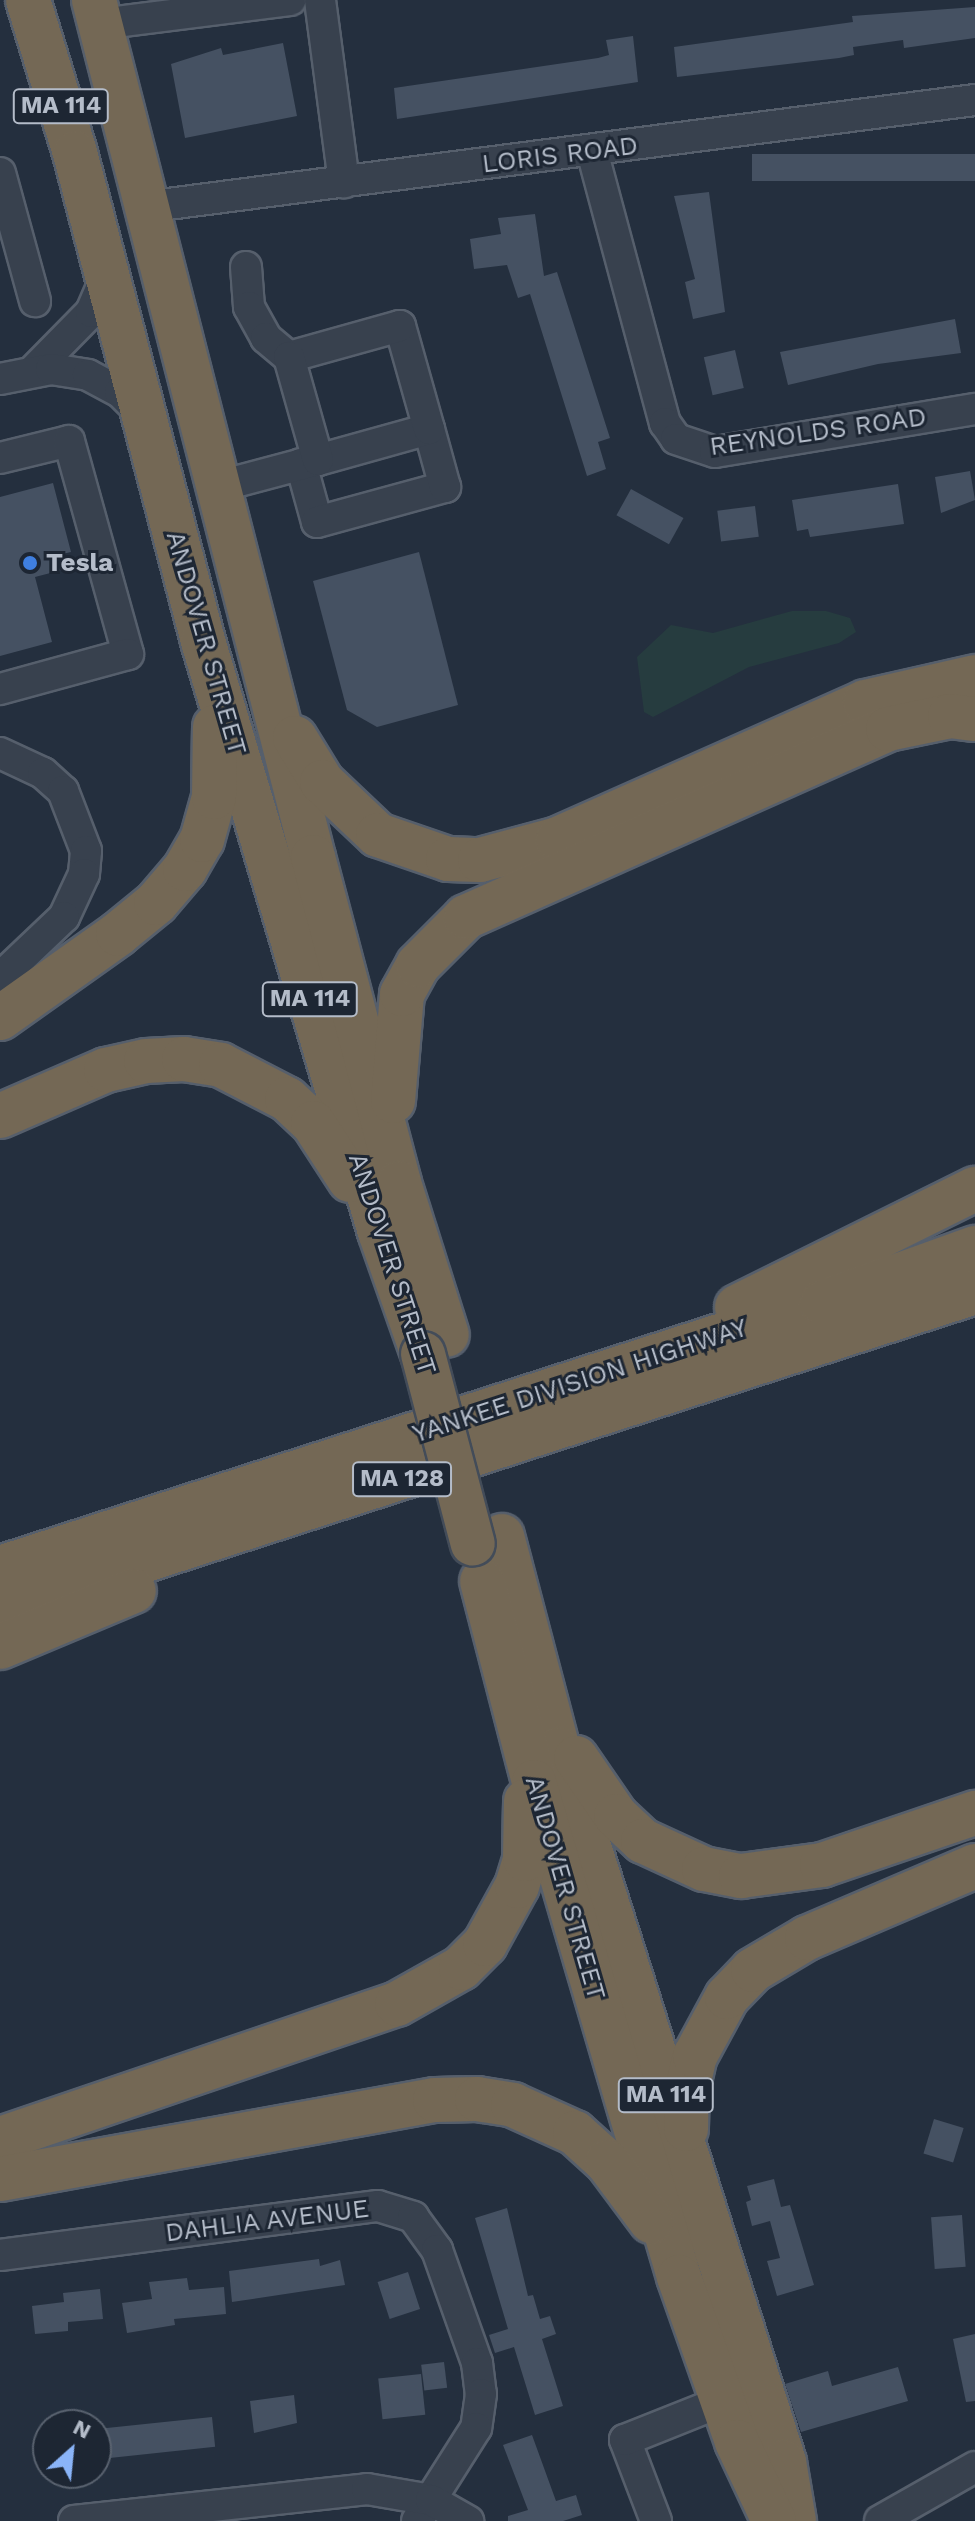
<!DOCTYPE html>
<html>
<head>
<meta charset="utf-8">
<style>
  body { margin:0 }
  #map { position:relative; width:975px; height:2521px; overflow:hidden; background:#242f3e; font-family:"Work Sans",sans-serif }
  div>[style] { position:absolute }
  [style*='--x'] { left:calc(var(--x)*1px); top:calc(var(--y)*1px); width:calc(var(--w)*1px); rotate:calc(var(--a)*1deg) }
  .green>* { inset:0; background:#263c3f }
  .building>* { inset:0; background:#455162; transform-origin:0 0 }
  .roads { filter:drop-shadow(2px 0 #565f6c) drop-shadow(-2px 0 #565f6c) drop-shadow(0 2px #565f6c) drop-shadow(0 -2px #565f6c) }
  .minor>* { height:30px; margin:-15px; padding:0 15px; transform-origin:15px; border-radius:15px; background:#38414e }
  .highway>* { height:44px; margin:-22px; padding:0 22px; transform-origin:22px; border-radius:22px; background:#746855 }
  .bridges { filter:drop-shadow(2px 0 #434c59) drop-shadow(-2px 0 #434c59) drop-shadow(0 2px #434c59) drop-shadow(0 -2px #434c59) }
  .highway-bridge>* { height:44px; margin:-22px; padding:0 22px; transform-origin:22px; border-radius:22px; background:#746855 }
  .dots>* { width:22px; height:22px; translate:-50% -50%; box-sizing:border-box; border:4px solid #1d2633; border-radius:50% }
  span { translate:-50% -50%; white-space:nowrap; text-align:center; line-height:1.15; -webkit-text-stroke:6px #1d2633; paint-order:stroke }
  .shield-label span { padding:2px 6px; background:#1d2633; border:2px solid; border-radius:6px; -webkit-text-stroke-width:0 }
  .shield-label { font-size:24px; color:#b4bcc9; font-weight:700 }
  .street-label { font-size:26px; color:#b4bcc9 }
  .poi-label { font-size:26px; color:#b4bcc9; font-weight:700 }
  .left { translate:0 -50%; text-align:left }
  .north { position:absolute; left:32px; top:2409px; width:80px; height:80px; box-sizing:border-box; background:#1d2633; border:2px solid #59626f; border-radius:50%; rotate:27deg; font-size:22px; font-weight:700; line-height:32px; text-align:center; color:#b4bcc9 }
  .north::after { content:''; display:block; margin:auto; width:28px; height:36px; background:#8ab4f8; clip-path:polygon(50% 0,100% 100%,50% 72%,0 100%) }
</style>
</head>
<body>
<div id="map">
  <div class="green">
    <i style="clip-path:polygon(792px 611px,826px 611px,850px 618px,856px 632px,839px 643px,749px 667px,653px 717px,644px 712px,637px 657px,671px 625px,713px 633px)"></i>
  </div>
  <div class="building">
    <i style="clip-path:polygon(975px 7px,975px 38px,904px 48px,903px 40px,853px 47px,854px 55px,839px 58px,677px 77px,674px 47px,853px 22px,852px 16px)"></i>
    <i style="clip-path:polygon(633px 36px,638px 82px,397px 119px,394px 88px,598px 58px,609px 55px,606px 40px)"></i>
    <i style="clip-path:polygon(283px 43px,297px 116px,185px 138px,171px 64px,221px 48px,223px 55px)"></i>
    <i style="left:975px;top:154px;width:27px;height:223px;rotate:90deg"></i>
    <i style="clip-path:polygon(709px 192px,725px 312px,693px 319px,685px 282px,695px 279px,674px 196px)"></i>
    <i style="clip-path:polygon(535px 214px,544px 276px,557px 272px,610px 438px,598px 442px,606px 469px,587px 476px,530px 294px,518px 298px,507px 265px,474px 269px,470px 239px,501px 234px,498px 218px)"></i>
    <i style="clip-path:polygon(955px 319px,961px 353px,878px 364px,788px 385px,780px 352px)"></i>
    <i style="left:735px;top:350px;width:39px;height:32px;rotate:77deg"></i>
    <i style="clip-path:polygon(970px 471px,975px 500px,941px 513px,935px 477px)"></i>
    <i style="clip-path:polygon(53px 483px,71px 552px,58px 555px,62px 570px,35px 577px,52px 642px,0 656px,0 497px)"></i>
    <i style="clip-path:polygon(898px 484px,904px 524px,810px 537px,808px 529px,797px 531px,792px 500px)"></i>
    <i style="left:631px;top:489px;width:60px;height:30px;rotate:29deg"></i>
    <i style="left:755px;top:506px;width:31px;height:38px;rotate:83deg"></i>
    <i style="clip-path:polygon(419px 552px,458px 705px,377px 727px,347px 710px,313px 581px)"></i>
    <i style="left:934px;top:2119px;width:31px;height:36px;rotate:17deg"></i>
    <i style="clip-path:polygon(774px 2179px,781px 2207px,790px 2205px,814px 2285px,777px 2296px,767px 2261px,780px 2258px,770px 2221px,752px 2226px,746px 2202px,751px 2200px,747px 2186px)"></i>
    <i style="clip-path:polygon(507px 2208px,528px 2296px,533px 2295px,540px 2319px,550px 2316px,556px 2334px,542px 2339px,563px 2406px,535px 2415px,514px 2347px,495px 2353px,489px 2335px,508px 2329px,475px 2218px)"></i>
    <i style="left:962px;top:2215px;width:52px;height:31px;rotate:86deg"></i>
    <i style="clip-path:polygon(319px 2259px,320px 2266px,340px 2260px,345px 2285px,232px 2302px,229px 2271px)"></i>
    <i style="left:408px;top:2272px;width:39px;height:32px;rotate:72deg"></i>
    <i style="clip-path:polygon(187px 2278px,189px 2290px,224px 2287px,226px 2314px,174px 2319px,175px 2325px,127px 2333px,122px 2303px,152px 2299px,149px 2282px)"></i>
    <i style="clip-path:polygon(100px 2289px,103px 2319px,68px 2322px,68px 2331px,35px 2334px,32px 2306px,64px 2302px,63px 2293px)"></i>
    <i style="clip-path:polygon(975px 2334px,975px 2401px,966px 2402px,953px 2339px)"></i>
    <i style="left:444px;top:2362px;width:26px;height:23px;rotate:83deg"></i>
    <i style="clip-path:polygon(898px 2367px,908px 2401px,801px 2432px,785px 2384px,828px 2371px,832px 2386px)"></i>
    <i style="left:421px;top:2374px;width:41px;height:43px;rotate:84deg"></i>
    <i style="clip-path:polygon(294px 2395px,297px 2423px,254px 2433px,250px 2401px)"></i>
    <i style="left:212px;top:2417px;width:30px;height:113px;rotate:84deg"></i>
    <i style="clip-path:polygon(532px 2435px,556px 2501px,576px 2495px,582px 2515px,563px 2521px,508px 2521px,508px 2516px,528px 2510px,503px 2445px)"></i>
  </div>
  <div class="roads">
    <div class="minor">
      <i style="--x:320;--y:0;--w:184;--a:82.5"></i>
      <i style="--x:100;--y:24;--w:192;--a:-7.2"></i>
      <i style="--x:592;--y:151;--w:282;--a:75"></i>
      <i style="--x:665;--y:423;--w:19;--a:55"></i>
      <i style="--x:676;--y:439;--w:41;--a:18.4"></i>
      <i style="--x:715;--y:452;--w:264;--a:-9.4"></i>
      <i style="--x:0;--y:173;--w:133;--a:74.7"></i>
      <i style="--x:145;--y:207;--w:837;--a:-7.35"></i>
      <i style="--x:246;--y:267;--w:40;--a:85.7"></i>
      <i style="--x:249;--y:307;--w:35;--a:61"></i>
      <i style="--x:266;--y:338;--w:30;--a:40"></i>
      <i style="--x:34;--y:370;--w:81;--a:-45.5"></i>
      <i style="--x:91;--y:312;--w:40;--a:-66.6"></i>
      <i style="--x:0;--y:379;--w:52;--a:-11.1"></i>
      <i style="--x:51;--y:369;--w:37;--a:9"></i>
      <i style="--x:88;--y:375;--w:36;--a:28"></i>
      <i style="--x:120;--y:392;--w:31;--a:45"></i>
      <i style="--x:0;--y:458;--w:71;--a:-13.8"></i>
      <i style="--x:69;--y:441;--w:221;--a:74.5"></i>
      <i style="--x:128;--y:654;--w:133;--a:164.7"></i>
      <i style="--x:301;--y:464;--w:60;--a:74.6"></i>
      <i style="--x:317;--y:522;--w:133;--a:-15.3"></i>
      <i style="--x:445;--y:487;--w:60;--a:-105.4"></i>
      <i style="--x:220;--y:486;--w:101;--a:-14.9"></i>
      <i style="--x:318;--y:460;--w:115;--a:-15.6"></i>
      <i style="--x:429;--y:429;--w:107;--a:-105.7"></i>
      <i style="--x:400;--y:326;--w:115;--a:164.4"></i>
      <i style="--x:289;--y:357;--w:107;--a:74.3"></i>
      <i style="--x:0;--y:753;--w:47;--a:24.9"></i>
      <i style="--x:43;--y:773;--w:27;--a:42"></i>
      <i style="--x:63;--y:791;--w:64;--a:69"></i>
      <i style="--x:86;--y:851;--w:23;--a:95"></i>
      <i style="--x:84;--y:874;--w:47;--a:114.9"></i>
      <i style="--x:64;--y:917;--w:88;--a:136.4"></i>
      <i style="--x:0;--y:2255;--w:381;--a:-7.4"></i>
      <i style="--x:378;--y:2206;--w:37;--a:17"></i>
      <i style="--x:413;--y:2217;--w:41;--a:54"></i>
      <i style="--x:437;--y:2250;--w:120;--a:70.5"></i>
      <i style="--x:477;--y:2363;--w:31;--a:83"></i>
      <i style="--x:481;--y:2394;--w:34;--a:98"></i>
      <i style="--x:476;--y:2428;--w:110;--a:122.4"></i>
      <i style="--x:74;--y:2521;--w:295;--a:-6.2"></i>
      <i style="--x:367;--y:2489;--w:65;--a:9.8"></i>
      <i style="--x:431;--y:2500;--w:43;--a:29.6"></i>
      <i style="--x:656;--y:2521;--w:87;--a:-110.9"></i>
      <i style="--x:625;--y:2440;--w:105;--a:-21.7"></i>
      <i style="--x:880;--y:2521;--w:109;--a:-29.6"></i>
    </div>
    <div class="highway">
      <i style="--x:28;--y:0;--w:160;--a:72.9"></i>
      <i style="--x:75;--y:153;--w:505;--a:75.3"></i>
      <i style="--x:203;--y:641;--w:617;--a:73.33"></i>
      <i style="--x:380;--y:1232;--w:129;--a:70.6"></i>
      <i style="--x:94;--y:0;--w:885;--a:75.67"></i>
      <i style="--x:313;--y:857;--w:337;--a:75.2"></i>
      <i style="--x:399;--y:1183;--w:159;--a:72.5"></i>
      <i style="--x:295;--y:738;--w:52;--a:58.5"></i>
      <i style="--x:322;--y:782;--w:77;--a:43.4"></i>
      <i style="--x:378;--y:835;--w:74;--a:18.9"></i>
      <i style="--x:448;--y:859;--w:32;--a:2"></i>
      <i style="--x:480;--y:860;--w:81;--a:-15.1"></i>
      <i style="--x:558;--y:839;--w:336;--a:-24"></i>
      <i style="--x:865;--y:702;--w:113;--a:-12.8"></i>
      <i style="--x:0;--y:1018;--w:145;--a:-35.4"></i>
      <i style="--x:118;--y:934;--w:49;--a:-39.2"></i>
      <i style="--x:156;--y:903;--w:45;--a:-49.5"></i>
      <i style="--x:185;--y:869;--w:34;--a:-60"></i>
      <i style="--x:202;--y:840;--w:45;--a:-74.4"></i>
      <i style="--x:214;--y:797;--w:70;--a:-89.2"></i>
      <i style="--x:393;--y:1101;--w:107;--a:-85.2"></i>
      <i style="--x:402;--y:994;--w:33;--a:-61"></i>
      <i style="--x:418;--y:965;--w:68;--a:-45"></i>
      <i style="--x:466;--y:917;--w:462;--a:-24"></i>
      <i style="--x:888;--y:729;--w:63;--a:-11.8"></i>
      <i style="--x:950;--y:716;--w:25;--a:7"></i>
      <i style="--x:0;--y:1116;--w:116;--a:-23.5"></i>
      <i style="--x:106;--y:1070;--w:41;--a:-12.7"></i>
      <i style="--x:146;--y:1061;--w:38;--a:-3"></i>
      <i style="--x:184;--y:1059;--w:37;--a:9"></i>
      <i style="--x:221;--y:1065;--w:74;--a:27.3"></i>
      <i style="--x:287;--y:1099;--w:35;--a:43"></i>
      <i style="--x:313;--y:1123;--w:68;--a:57"></i>
      <i style="--x:737;--y:1307;--w:266;--a:-26.4"></i>
      <i style="--x:502;--y:1536;--w:220;--a:75.3"></i>
      <i style="--x:558;--y:1749;--w:748;--a:72.41"></i>
      <i style="--x:784;--y:2462;--w:60;--a:80.4"></i>
      <i style="--x:0;--y:1568;--w:864;--a:-17.87"></i>
      <i style="--x:822;--y:1303;--w:163;--a:-19.8"></i>
      <i style="--x:482;--y:1581;--w:208;--a:75.5"></i>
      <i style="--x:534;--y:1782;--w:516;--a:73.67"></i>
      <i style="--x:679;--y:2277;--w:175;--a:70.6"></i>
      <i style="--x:737;--y:2442;--w:87;--a:64.9"></i>
      <i style="--x:0;--y:1607;--w:1025;--a:-17.9"></i>
      <i style="--x:0;--y:1647;--w:145;--a:-22.7"></i>
      <i style="--x:576;--y:1758;--w:70;--a:55.4"></i>
      <i style="--x:616;--y:1816;--w:37;--a:43"></i>
      <i style="--x:643;--y:1841;--w:67;--a:24.7"></i>
      <i style="--x:704;--y:1869;--w:38;--a:11"></i>
      <i style="--x:741;--y:1876;--w:82;--a:-7.7"></i>
      <i style="--x:822;--y:1865;--w:162;--a:-18.8"></i>
      <i style="--x:686;--y:2129;--w:39;--a:-89"></i>
      <i style="--x:687;--y:2090;--w:35;--a:-77"></i>
      <i style="--x:695;--y:2056;--w:67;--a:-61.5"></i>
      <i style="--x:727;--y:1997;--w:37;--a:-46"></i>
      <i style="--x:753;--y:1970;--w:63;--a:-30.7"></i>
      <i style="--x:807;--y:1938;--w:183;--a:-23.2"></i>
      <i style="--x:0;--y:2139;--w:419;--a:-18.8"></i>
      <i style="--x:397;--y:2004;--w:73;--a:-29.4"></i>
      <i style="--x:461;--y:1968;--w:34;--a:-45"></i>
      <i style="--x:485;--y:1944;--w:66;--a:-61.1"></i>
      <i style="--x:517;--y:1886;--w:28;--a:-73"></i>
      <i style="--x:525;--y:1859;--w:58;--a:-89"></i>
      <i style="--x:0;--y:2179;--w:442;--a:-10.3"></i>
      <i style="--x:435;--y:2100;--w:42;--a:-1.4"></i>
      <i style="--x:477;--y:2099;--w:36;--a:9"></i>
      <i style="--x:513;--y:2105;--w:68;--a:24.3"></i>
      <i style="--x:575;--y:2133;--w:43;--a:42.2"></i>
      <i style="--x:607;--y:2162;--w:74;--a:53.3"></i>
    </div>
  </div>
  <div class="bridges">
    <div class="highway-bridge">
      <i style="--x:423;--y:1354;--w:196;--a:75.3"></i>
    </div>
  </div>
  <div class="dots">
    <i style="left:30px;top:563px;background:#3f7fe0"></i>
  </div>
  <div class="shield-label">
    <span style="left:61px;top:106px">MA 114</span>
    <span style="left:310px;top:999px">MA 114</span>
    <span style="left:402px;top:1479px">MA 128</span>
    <span style="left:666px;top:2095px">MA 114</span>
  </div>
  <div class="street-label">
    <span style="left:560px;top:155px;rotate:-7deg">LORIS ROAD</span>
    <span style="left:818px;top:432px;rotate:-8deg">REYNOLDS ROAD</span>
    <span style="left:206px;top:643px;rotate:74deg">ANDOVER STREET</span>
    <span style="left:392px;top:1264px;rotate:72deg">ANDOVER STREET</span>
    <span style="left:580px;top:1381px;rotate:-18deg">YANKEE DIVISION HIGHWAY</span>
    <span style="left:565px;top:1888px;rotate:74deg">ANDOVER STREET</span>
    <span style="left:267px;top:2221px;rotate:-7deg">DAHLIA AVENUE</span>
  </div>
  <div class="poi-label">
    <span class="left" style="left:46px;top:563px">Tesla</span>
  </div>
  <div class="north">N</div>
</div>
</body>
</html>
